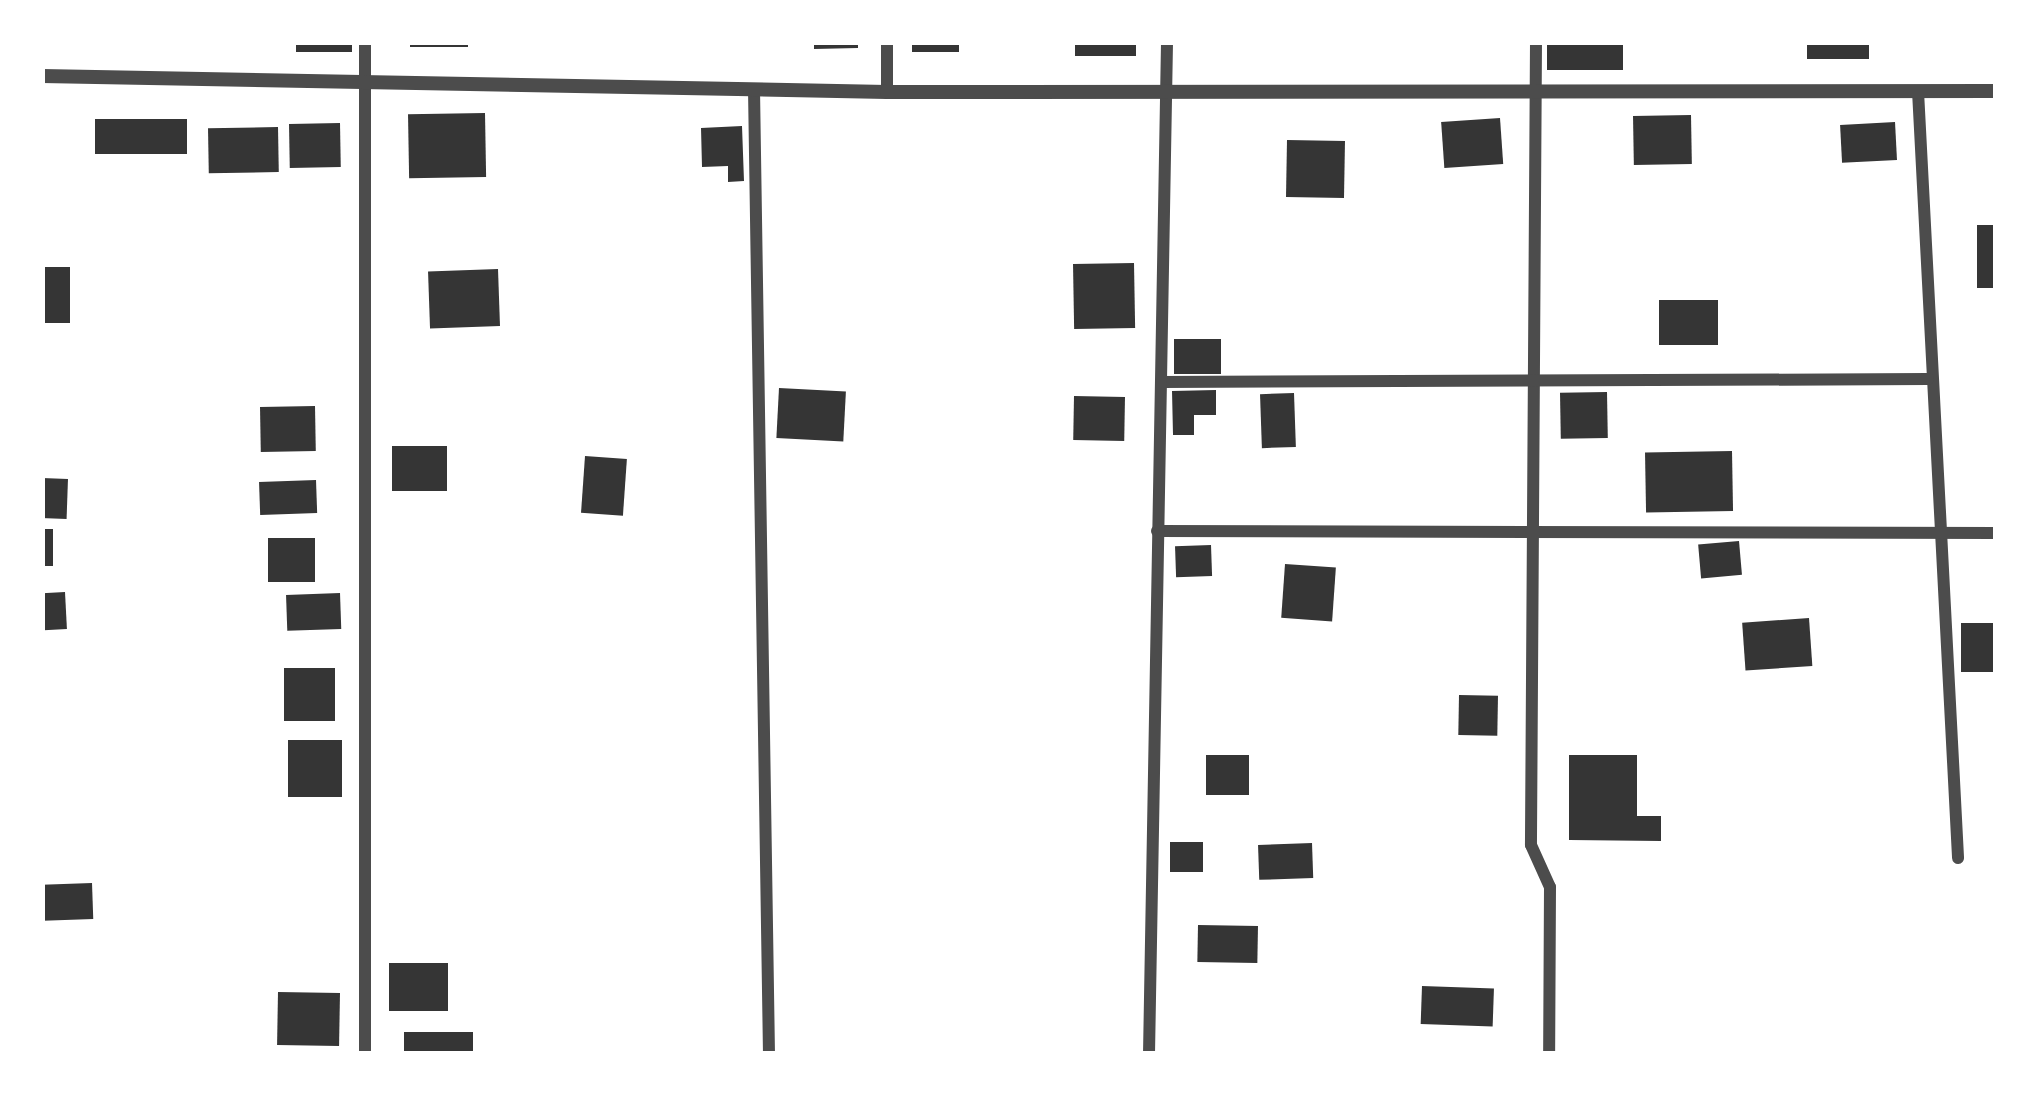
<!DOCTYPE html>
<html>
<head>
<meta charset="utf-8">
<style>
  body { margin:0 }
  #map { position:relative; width:2038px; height:1096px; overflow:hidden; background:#fff; font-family:Lato,sans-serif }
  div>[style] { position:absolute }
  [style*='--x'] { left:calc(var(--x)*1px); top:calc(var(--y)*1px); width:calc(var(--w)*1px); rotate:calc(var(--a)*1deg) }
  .building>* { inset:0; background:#353535; transform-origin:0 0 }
  .minor>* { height:12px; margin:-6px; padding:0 6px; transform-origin:6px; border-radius:6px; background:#4c4c4c }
  .tertiary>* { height:14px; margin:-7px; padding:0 7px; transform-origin:7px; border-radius:7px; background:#4c4c4c }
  span { translate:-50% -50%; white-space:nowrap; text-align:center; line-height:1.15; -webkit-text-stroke:9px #fff; paint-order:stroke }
  .frame { position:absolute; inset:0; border:45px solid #fff; pointer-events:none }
</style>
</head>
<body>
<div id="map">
  <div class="building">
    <i style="left:296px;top:42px;width:56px;height:10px"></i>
    <i style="left:410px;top:42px;width:58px;height:5px"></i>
    <i style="clip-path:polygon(814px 42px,858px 42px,858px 48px,814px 49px)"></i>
    <i style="left:912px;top:42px;width:47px;height:10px"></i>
    <i style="left:1075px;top:42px;width:61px;height:14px"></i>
    <i style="left:1547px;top:42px;width:76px;height:28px"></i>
    <i style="left:1807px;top:42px;width:62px;height:17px"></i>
    <i style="left:485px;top:113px;width:64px;height:77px;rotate:89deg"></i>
    <i style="left:1691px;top:115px;width:49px;height:58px;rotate:89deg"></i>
    <i style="left:1500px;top:118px;width:46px;height:59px;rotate:86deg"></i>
    <i style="left:95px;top:119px;width:92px;height:35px"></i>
    <i style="left:1895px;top:122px;width:38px;height:55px;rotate:87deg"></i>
    <i style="left:340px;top:123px;width:44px;height:51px;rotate:89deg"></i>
    <i style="clip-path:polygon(742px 126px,744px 181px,728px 182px,728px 166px,702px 167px,701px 128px)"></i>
    <i style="left:278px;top:127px;width:45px;height:70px;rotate:89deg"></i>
    <i style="left:1287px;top:140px;width:58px;height:57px;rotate:1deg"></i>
    <i style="left:1977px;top:225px;width:19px;height:63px"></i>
    <i style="left:1134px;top:263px;width:65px;height:61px;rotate:89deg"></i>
    <i style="left:70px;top:267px;width:56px;height:28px;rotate:90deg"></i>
    <i style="left:498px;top:269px;width:57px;height:70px;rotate:88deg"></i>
    <i style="left:1659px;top:300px;width:59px;height:45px"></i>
    <i style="left:1174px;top:339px;width:47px;height:35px"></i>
    <i style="left:779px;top:388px;width:67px;height:50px;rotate:3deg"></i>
    <i style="clip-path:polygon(1216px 390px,1216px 415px,1194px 415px,1194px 435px,1173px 435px,1172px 391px)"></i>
    <i style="left:1607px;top:392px;width:46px;height:47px;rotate:89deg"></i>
    <i style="left:1294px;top:393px;width:54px;height:34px;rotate:88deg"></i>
    <i style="left:1074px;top:396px;width:51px;height:44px;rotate:1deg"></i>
    <i style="left:315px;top:406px;width:45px;height:55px;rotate:89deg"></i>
    <i style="left:447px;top:446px;width:45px;height:55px;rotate:90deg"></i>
    <i style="left:1732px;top:451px;width:60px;height:87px;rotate:89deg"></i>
    <i style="left:585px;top:456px;width:42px;height:57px;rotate:4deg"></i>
    <i style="left:42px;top:478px;width:26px;height:40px;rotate:2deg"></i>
    <i style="left:316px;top:480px;width:33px;height:57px;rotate:88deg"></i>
    <i style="left:42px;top:529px;width:11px;height:37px"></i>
    <i style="left:268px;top:538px;width:47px;height:44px"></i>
    <i style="left:1739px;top:541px;width:34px;height:41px;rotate:85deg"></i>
    <i style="left:1211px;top:545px;width:31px;height:36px;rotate:88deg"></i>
    <i style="left:1285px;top:564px;width:51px;height:54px;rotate:4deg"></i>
    <i style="left:65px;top:592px;width:37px;height:23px;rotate:87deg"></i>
    <i style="left:340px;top:593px;width:36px;height:54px;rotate:88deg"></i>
    <i style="left:1809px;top:618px;width:48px;height:67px;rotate:86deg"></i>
    <i style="left:1996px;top:623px;width:49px;height:35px;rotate:90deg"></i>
    <i style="left:284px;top:668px;width:51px;height:53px"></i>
    <i style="left:1459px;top:695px;width:39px;height:40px;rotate:1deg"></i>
    <i style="left:288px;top:740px;width:54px;height:57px"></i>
    <i style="left:1206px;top:755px;width:43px;height:40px"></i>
    <i style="clip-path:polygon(1569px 755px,1637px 755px,1637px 816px,1661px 816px,1661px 841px,1569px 840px)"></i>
    <i style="left:1170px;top:842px;width:33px;height:30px"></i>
    <i style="left:1312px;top:843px;width:35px;height:54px;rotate:88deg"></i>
    <i style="left:92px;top:883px;width:36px;height:50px;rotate:88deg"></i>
    <i style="left:1198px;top:925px;width:60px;height:37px;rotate:1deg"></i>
    <i style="left:448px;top:963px;width:48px;height:59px;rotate:90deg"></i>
    <i style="left:1422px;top:986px;width:72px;height:38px;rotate:2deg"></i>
    <i style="left:278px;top:992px;width:62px;height:53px;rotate:1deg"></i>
    <i style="left:473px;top:1032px;width:22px;height:69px;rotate:90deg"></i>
  </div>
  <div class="minor">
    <i style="--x:1536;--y:42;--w:803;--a:90.36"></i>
    <i style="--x:1531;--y:845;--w:46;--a:65.7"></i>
    <i style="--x:1550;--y:887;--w:167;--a:90.3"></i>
    <i style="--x:754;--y:89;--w:965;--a:89.11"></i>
    <i style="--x:1918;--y:91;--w:768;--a:87.01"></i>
    <i style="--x:887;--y:92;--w:50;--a:-90"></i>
    <i style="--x:1161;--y:382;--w:767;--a:-0.22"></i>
    <i style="--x:1157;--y:531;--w:839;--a:0.14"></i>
    <i style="--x:365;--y:1054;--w:1012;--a:-90"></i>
    <i style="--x:1149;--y:1054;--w:1012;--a:-88.98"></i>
  </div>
  <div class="tertiary">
    <i style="--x:42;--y:76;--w:845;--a:1.08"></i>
    <i style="--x:887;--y:92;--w:1109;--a:-0.05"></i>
  </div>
  <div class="frame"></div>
</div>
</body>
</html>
